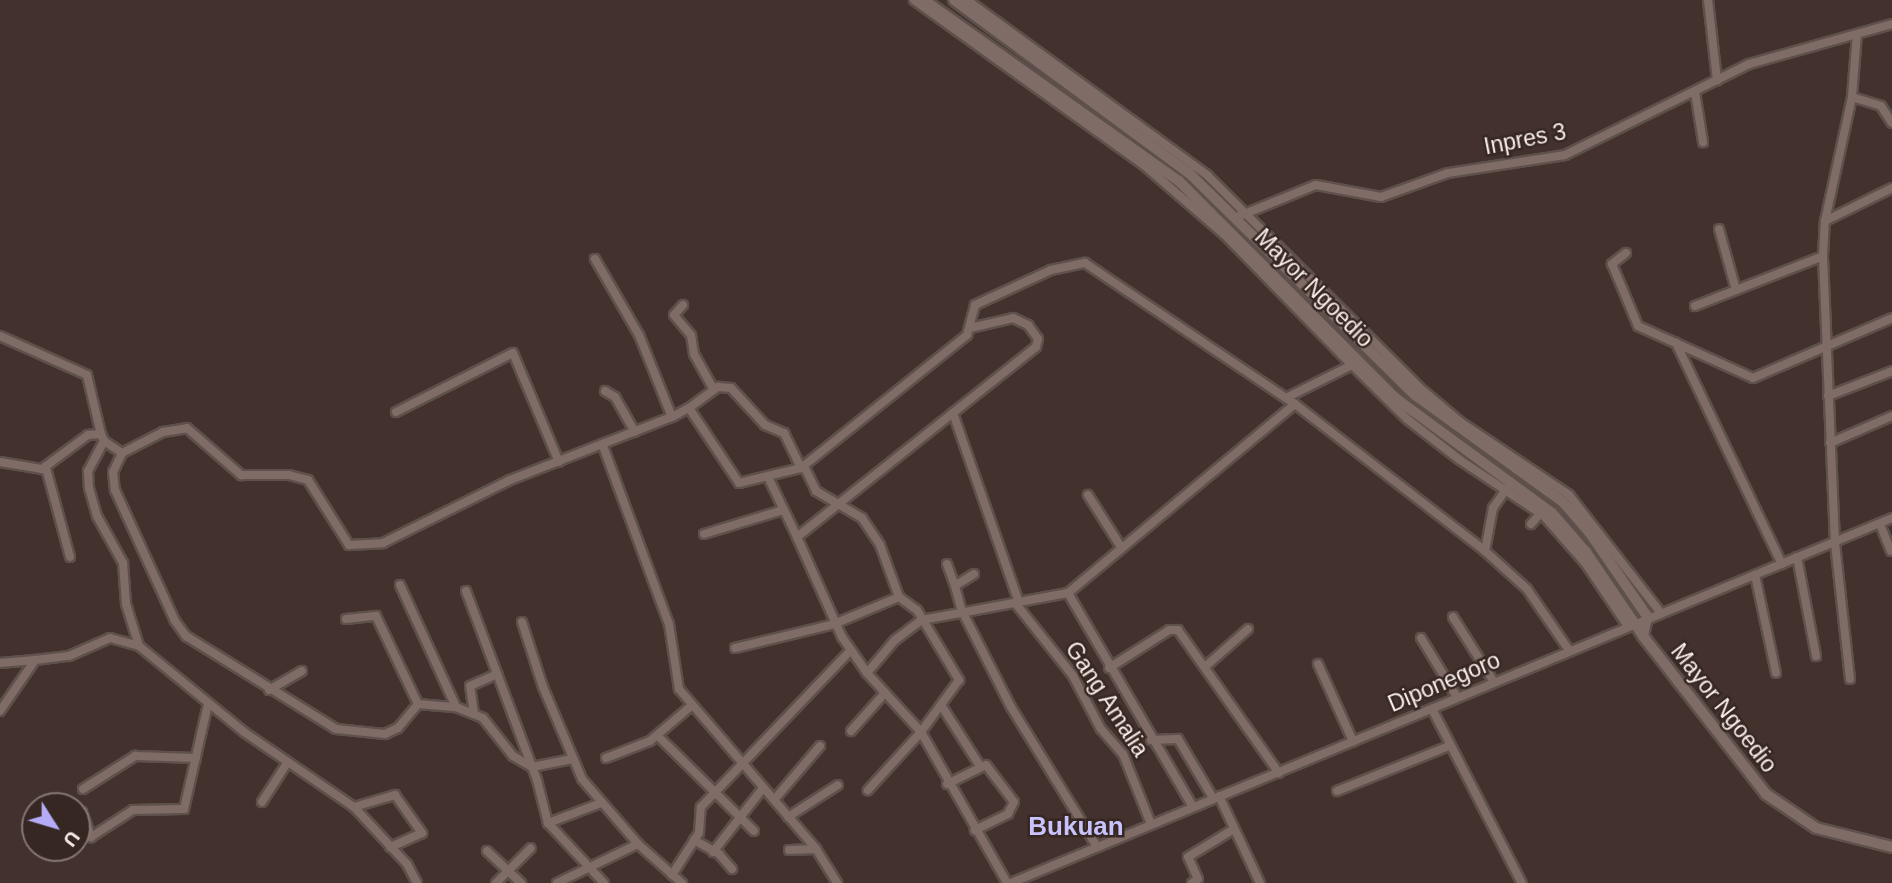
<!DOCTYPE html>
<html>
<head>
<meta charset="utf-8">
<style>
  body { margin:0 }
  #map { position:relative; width:1892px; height:883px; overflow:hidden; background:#42312c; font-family:Helvetica,sans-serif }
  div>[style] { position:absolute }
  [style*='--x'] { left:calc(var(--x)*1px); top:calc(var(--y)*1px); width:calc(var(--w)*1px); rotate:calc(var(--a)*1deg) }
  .roads { filter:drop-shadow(2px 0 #5e504c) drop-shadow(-2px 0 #5e504c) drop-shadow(0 2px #5e504c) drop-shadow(0 -2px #5e504c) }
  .minor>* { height:8px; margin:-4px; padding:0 4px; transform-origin:4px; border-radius:4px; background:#806c66 }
  .tertiary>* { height:10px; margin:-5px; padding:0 5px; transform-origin:5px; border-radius:5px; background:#806c66 }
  span { translate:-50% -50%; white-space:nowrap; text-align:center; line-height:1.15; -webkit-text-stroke:5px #372722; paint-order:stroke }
  .street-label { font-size:23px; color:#f8edea }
  .quarter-label { font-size:26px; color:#c8c3fc; font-weight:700 }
  .north { position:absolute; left:21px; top:792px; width:70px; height:70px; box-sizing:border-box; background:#372722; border:2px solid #847672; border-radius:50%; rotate:127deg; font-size:19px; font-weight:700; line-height:28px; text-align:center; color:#f8edea }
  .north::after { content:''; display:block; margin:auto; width:24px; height:32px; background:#b5acf8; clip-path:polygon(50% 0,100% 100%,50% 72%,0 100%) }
</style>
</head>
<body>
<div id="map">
  <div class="roads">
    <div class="minor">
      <i style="--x:914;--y:0;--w:284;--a:35.7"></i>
      <i style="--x:1145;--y:166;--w:106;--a:40.8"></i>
      <i style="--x:1225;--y:235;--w:182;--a:45.7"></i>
      <i style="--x:967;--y:0;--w:298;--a:36.1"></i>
      <i style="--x:1208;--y:176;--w:300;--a:45"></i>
      <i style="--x:1420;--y:388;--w:51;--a:40.2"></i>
      <i style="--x:1459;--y:421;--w:133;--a:33.9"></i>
      <i style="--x:1569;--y:495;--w:148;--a:52.1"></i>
      <i style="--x:1708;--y:0;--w:81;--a:83.6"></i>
      <i style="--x:1695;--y:92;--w:51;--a:80.9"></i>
      <i style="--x:1852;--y:97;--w:30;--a:17"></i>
      <i style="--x:1881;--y:106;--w:20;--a:57"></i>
      <i style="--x:1237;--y:217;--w:85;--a:-22.1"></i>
      <i style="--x:1316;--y:185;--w:66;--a:10.5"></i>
      <i style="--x:1381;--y:197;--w:71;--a:-19.7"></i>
      <i style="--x:1448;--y:173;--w:118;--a:-8.7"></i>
      <i style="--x:1565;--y:155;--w:205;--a:-26.3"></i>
      <i style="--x:1749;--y:64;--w:148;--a:-15.6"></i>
      <i style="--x:1825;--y:221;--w:75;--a:-26.2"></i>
      <i style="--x:1719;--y:229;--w:63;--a:74.4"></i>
      <i style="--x:1626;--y:253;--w:18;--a:142"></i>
      <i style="--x:1612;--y:264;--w:67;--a:67.2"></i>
      <i style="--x:1638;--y:326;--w:126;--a:24.3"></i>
      <i style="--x:1753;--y:378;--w:151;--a:-23.3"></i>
      <i style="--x:683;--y:305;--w:13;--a:132"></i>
      <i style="--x:674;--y:315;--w:26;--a:50"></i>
      <i style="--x:691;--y:335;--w:19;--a:81"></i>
      <i style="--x:694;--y:354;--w:41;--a:60.9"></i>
      <i style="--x:1695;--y:306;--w:137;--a:-21.3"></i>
      <i style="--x:970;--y:328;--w:44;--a:-13.1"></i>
      <i style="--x:1013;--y:318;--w:17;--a:25"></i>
      <i style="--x:1028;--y:325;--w:17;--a:54"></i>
      <i style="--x:1038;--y:339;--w:8;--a:104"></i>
      <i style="--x:1036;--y:347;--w:106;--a:141.5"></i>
      <i style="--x:953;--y:413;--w:201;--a:70.8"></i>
      <i style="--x:0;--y:336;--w:95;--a:24.1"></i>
      <i style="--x:87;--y:375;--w:61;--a:76.7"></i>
      <i style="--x:1676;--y:343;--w:245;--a:64.4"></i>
      <i style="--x:605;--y:391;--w:12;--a:31"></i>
      <i style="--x:615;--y:397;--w:40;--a:60.3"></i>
      <i style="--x:1828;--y:396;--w:69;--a:-21.3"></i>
      <i style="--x:1286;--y:398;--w:74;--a:-26.6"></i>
      <i style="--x:1352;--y:365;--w:77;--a:44.5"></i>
      <i style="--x:1407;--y:419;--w:67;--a:37.7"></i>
      <i style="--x:1460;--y:460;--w:101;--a:33.7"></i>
      <i style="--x:1544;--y:516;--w:64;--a:48.8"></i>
      <i style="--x:1586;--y:564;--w:73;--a:56.1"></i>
      <i style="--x:689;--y:408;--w:36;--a:-36"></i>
      <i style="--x:718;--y:387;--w:13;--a:4"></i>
      <i style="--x:731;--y:388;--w:50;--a:47.4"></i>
      <i style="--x:765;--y:425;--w:21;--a:23"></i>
      <i style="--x:784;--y:433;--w:39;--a:64"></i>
      <i style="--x:396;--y:412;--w:131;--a:-26.8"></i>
      <i style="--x:513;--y:353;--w:118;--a:67.1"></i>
      <i style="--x:672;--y:417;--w:19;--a:-28"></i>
      <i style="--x:689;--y:408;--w:90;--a:56.3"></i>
      <i style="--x:739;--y:483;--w:64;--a:-13.6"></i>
      <i style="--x:801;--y:468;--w:213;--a:-38.7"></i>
      <i style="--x:967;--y:335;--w:31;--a:-75"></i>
      <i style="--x:975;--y:305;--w:84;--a:-24.7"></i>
      <i style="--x:1051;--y:270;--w:35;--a:-12"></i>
      <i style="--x:1085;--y:263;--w:253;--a:33.9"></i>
      <i style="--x:1295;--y:404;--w:240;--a:37.7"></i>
      <i style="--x:1485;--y:551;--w:57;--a:42.1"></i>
      <i style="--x:1527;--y:589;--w:74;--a:55.5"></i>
      <i style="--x:104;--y:441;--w:22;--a:34"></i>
      <i style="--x:122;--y:453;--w:46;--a:-27.1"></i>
      <i style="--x:163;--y:432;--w:24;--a:-9"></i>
      <i style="--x:187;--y:428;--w:72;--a:41"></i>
      <i style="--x:241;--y:475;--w:48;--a:0"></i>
      <i style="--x:289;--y:475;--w:20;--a:15"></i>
      <i style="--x:308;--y:480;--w:77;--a:57.8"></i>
      <i style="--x:349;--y:545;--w:34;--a:-3"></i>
      <i style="--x:383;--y:543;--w:142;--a:-26.4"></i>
      <i style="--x:510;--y:480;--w:174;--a:-21.3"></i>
      <i style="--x:672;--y:417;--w:88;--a:-111.9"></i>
      <i style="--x:639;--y:335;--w:88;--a:-120.1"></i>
      <i style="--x:1830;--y:443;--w:68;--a:-23.5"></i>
      <i style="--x:603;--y:446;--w:190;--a:69.7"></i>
      <i style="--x:669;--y:624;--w:66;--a:81.3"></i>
      <i style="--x:679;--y:689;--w:211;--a:49.4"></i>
      <i style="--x:816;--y:849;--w:40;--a:58"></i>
      <i style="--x:122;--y:453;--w:21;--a:115"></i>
      <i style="--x:113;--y:472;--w:18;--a:84"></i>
      <i style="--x:115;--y:490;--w:144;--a:65.4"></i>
      <i style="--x:175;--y:621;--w:19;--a:54"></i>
      <i style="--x:186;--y:636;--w:176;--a:31.8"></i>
      <i style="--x:336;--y:729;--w:49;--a:5.8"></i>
      <i style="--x:385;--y:734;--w:14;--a:-25"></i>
      <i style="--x:398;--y:728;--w:31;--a:-50"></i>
      <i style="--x:0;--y:462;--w:43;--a:9.5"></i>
      <i style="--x:42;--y:469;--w:57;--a:-36.5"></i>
      <i style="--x:88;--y:435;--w:13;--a:-4"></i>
      <i style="--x:101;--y:434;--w:8;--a:67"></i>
      <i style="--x:104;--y:441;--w:34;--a:118"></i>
      <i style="--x:88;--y:471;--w:17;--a:87"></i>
      <i style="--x:89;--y:488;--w:29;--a:74"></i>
      <i style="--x:97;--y:516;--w:54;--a:61"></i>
      <i style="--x:123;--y:563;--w:41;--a:85.8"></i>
      <i style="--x:126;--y:604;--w:44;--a:72.8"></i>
      <i style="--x:139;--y:646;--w:136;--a:39.3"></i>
      <i style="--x:244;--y:732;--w:133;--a:34.3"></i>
      <i style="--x:354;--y:807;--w:78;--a:47.1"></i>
      <i style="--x:407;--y:864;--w:21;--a:62"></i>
      <i style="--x:804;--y:466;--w:28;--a:64"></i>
      <i style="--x:816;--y:491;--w:53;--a:30.4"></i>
      <i style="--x:862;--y:518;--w:32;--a:56"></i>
      <i style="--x:880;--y:545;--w:55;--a:69.9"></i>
      <i style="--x:899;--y:597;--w:22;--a:36"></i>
      <i style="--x:917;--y:610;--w:82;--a:59"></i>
      <i style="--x:959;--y:680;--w:64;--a:126.2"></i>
      <i style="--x:921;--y:732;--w:79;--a:132.4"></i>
      <i style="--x:46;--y:468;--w:92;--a:74.9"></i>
      <i style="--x:768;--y:477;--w:67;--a:64.2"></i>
      <i style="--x:797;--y:537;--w:199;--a:-38.5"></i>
      <i style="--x:1088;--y:495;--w:62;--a:57.6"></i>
      <i style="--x:1531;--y:524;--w:15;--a:-48"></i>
      <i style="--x:1880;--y:524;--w:29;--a:68"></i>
      <i style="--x:704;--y:534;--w:83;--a:-16.9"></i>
      <i style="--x:797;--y:537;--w:110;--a:65.8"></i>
      <i style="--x:842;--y:637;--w:44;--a:55.2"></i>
      <i style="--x:867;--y:673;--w:80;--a:47.5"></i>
      <i style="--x:921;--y:732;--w:174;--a:60.3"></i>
      <i style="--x:1485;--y:551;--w:44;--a:-79.5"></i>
      <i style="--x:1493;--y:508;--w:24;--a:-55"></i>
      <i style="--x:1797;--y:557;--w:101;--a:79.1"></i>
      <i style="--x:947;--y:564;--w:23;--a:70"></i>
      <i style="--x:974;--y:574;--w:22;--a:148"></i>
      <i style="--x:955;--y:586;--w:24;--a:75"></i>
      <i style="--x:961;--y:609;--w:110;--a:63"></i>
      <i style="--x:1011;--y:707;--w:164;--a:58.4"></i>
      <i style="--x:1755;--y:575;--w:100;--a:77.9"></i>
      <i style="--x:400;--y:585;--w:134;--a:65.3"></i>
      <i style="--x:466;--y:591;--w:202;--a:69.4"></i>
      <i style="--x:537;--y:780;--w:44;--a:75.7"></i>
      <i style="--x:1068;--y:593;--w:248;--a:59.7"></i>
      <i style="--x:1016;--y:604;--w:92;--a:51.6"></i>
      <i style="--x:1073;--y:676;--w:60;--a:62.2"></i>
      <i style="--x:1101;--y:729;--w:33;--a:49"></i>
      <i style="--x:1123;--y:754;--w:75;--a:68.2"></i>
      <i style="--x:1453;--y:617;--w:77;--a:57.8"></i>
      <i style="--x:346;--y:619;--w:30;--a:-6"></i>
      <i style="--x:376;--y:616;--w:98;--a:64.5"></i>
      <i style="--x:522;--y:622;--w:68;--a:72.1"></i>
      <i style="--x:543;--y:687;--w:100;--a:67"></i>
      <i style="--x:582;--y:779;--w:86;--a:49.3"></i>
      <i style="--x:638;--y:844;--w:59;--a:41.6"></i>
      <i style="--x:1421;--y:638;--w:69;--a:58.6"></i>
      <i style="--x:735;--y:648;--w:102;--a:-13.6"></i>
      <i style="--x:834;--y:624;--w:70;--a:-22.6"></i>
      <i style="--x:0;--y:663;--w:35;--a:-5"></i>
      <i style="--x:1318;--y:664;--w:85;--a:65.6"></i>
      <i style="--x:1206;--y:666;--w:56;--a:-41.4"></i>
      <i style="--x:1109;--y:668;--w:71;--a:-32.3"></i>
      <i style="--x:1169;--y:630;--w:9;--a:0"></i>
      <i style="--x:1178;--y:630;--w:175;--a:54.8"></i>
      <i style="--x:867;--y:673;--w:43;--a:-49.7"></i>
      <i style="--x:895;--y:640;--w:34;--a:-37"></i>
      <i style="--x:922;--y:620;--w:148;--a:-10.5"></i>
      <i style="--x:1068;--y:593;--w:295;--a:-39.8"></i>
      <i style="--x:1850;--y:679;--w:137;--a:-96.3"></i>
      <i style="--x:1835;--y:543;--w:287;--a:-92.4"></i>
      <i style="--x:1823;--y:256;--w:35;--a:-87"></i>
      <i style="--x:1825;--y:221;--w:127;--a:-77.7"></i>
      <i style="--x:1852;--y:97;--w:63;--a:-85.5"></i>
      <i style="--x:269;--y:690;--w:38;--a:-30"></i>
      <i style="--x:418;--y:704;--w:38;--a:5"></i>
      <i style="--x:456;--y:707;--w:29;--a:22"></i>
      <i style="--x:483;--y:718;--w:48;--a:51.7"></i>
      <i style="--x:513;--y:756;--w:22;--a:30"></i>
      <i style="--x:532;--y:767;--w:41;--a:-11.3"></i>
      <i style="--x:941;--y:705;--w:72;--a:57.4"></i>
      <i style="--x:1432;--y:709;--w:196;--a:62.7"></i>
      <i style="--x:0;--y:711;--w:62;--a:-55.5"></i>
      <i style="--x:35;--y:660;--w:34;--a:-7"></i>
      <i style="--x:69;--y:656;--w:45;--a:-23.7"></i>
      <i style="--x:110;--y:638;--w:30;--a:15"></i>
      <i style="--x:474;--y:714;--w:28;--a:-98"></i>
      <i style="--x:470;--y:686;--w:30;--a:-24"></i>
      <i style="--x:851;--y:731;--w:50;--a:-48.3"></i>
      <i style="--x:658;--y:736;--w:135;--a:44.7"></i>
      <i style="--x:1151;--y:740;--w:27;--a:-2"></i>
      <i style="--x:1178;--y:739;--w:69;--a:59.3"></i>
      <i style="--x:606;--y:758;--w:47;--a:-21.1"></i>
      <i style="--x:650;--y:741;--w:54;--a:-40.5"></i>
      <i style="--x:947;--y:784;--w:43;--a:-26"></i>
      <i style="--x:986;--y:765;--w:46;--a:52.9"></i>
      <i style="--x:1014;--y:802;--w:13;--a:117"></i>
      <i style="--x:1008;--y:814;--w:37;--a:154"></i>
      <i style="--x:83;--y:789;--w:62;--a:-32.4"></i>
      <i style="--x:135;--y:756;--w:61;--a:1.9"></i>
      <i style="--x:1337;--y:791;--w:121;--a:-21.9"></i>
      <i style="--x:1219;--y:796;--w:96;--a:64.8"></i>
      <i style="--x:774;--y:800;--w:71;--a:-49.6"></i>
      <i style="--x:262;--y:802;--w:46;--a:-57.3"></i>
      <i style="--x:601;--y:803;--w:57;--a:159.3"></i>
      <i style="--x:548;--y:823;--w:82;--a:47"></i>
      <i style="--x:354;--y:807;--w:43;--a:-16.3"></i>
      <i style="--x:395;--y:795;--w:47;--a:54.6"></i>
      <i style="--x:422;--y:833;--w:35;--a:156"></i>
      <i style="--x:77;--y:811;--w:5;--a:11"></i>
      <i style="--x:82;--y:812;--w:27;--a:70"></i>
      <i style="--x:91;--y:837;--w:50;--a:-32.7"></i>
      <i style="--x:133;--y:810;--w:51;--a:-1.1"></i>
      <i style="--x:184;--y:809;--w:108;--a:-77.1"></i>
      <i style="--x:788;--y:817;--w:59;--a:-32.6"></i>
      <i style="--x:694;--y:840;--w:29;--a:29"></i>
      <i style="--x:719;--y:854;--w:20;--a:49"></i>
      <i style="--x:789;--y:850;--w:27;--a:-2"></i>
      <i style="--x:487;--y:851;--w:47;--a:43.3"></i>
      <i style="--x:713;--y:852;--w:81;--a:-52"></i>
      <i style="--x:672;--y:875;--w:50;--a:-57.3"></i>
      <i style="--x:699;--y:833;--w:26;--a:-86"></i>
      <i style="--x:701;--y:807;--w:216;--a:-46.3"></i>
      <i style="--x:496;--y:883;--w:49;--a:-45"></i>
      <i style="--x:557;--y:883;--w:90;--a:-25.7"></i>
      <i style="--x:1011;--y:883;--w:954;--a:-22.5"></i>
      <i style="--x:1192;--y:883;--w:7;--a:-34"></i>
      <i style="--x:1198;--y:879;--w:24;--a:-114"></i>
      <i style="--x:1188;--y:857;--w:54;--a:-31.3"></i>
    </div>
    <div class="tertiary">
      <i style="--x:924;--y:0;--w:313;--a:35.4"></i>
      <i style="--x:1179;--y:181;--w:305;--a:45.1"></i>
      <i style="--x:1394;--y:397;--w:196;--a:36.3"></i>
      <i style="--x:1552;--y:513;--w:52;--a:48.9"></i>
      <i style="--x:1586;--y:552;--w:102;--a:55.8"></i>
      <i style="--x:1643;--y:636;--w:200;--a:52.1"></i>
      <i style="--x:1766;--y:794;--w:60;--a:34.2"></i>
      <i style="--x:1816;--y:828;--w:78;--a:14"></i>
      <i style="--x:954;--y:0;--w:292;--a:36.4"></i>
      <i style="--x:1189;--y:173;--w:317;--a:44.5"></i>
      <i style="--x:1415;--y:395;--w:183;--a:35.9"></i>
      <i style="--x:1563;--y:502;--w:40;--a:49"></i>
      <i style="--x:1589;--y:532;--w:102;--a:55.4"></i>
      <i style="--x:1647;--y:616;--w:20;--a:101"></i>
    </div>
  </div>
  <div class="street-label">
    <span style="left:1525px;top:139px;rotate:-11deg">Inpres 3</span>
    <span style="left:1314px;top:288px;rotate:45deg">Mayor Ngoedio</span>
    <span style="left:1444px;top:682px;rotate:-23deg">Diponegoro</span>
    <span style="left:1107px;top:699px;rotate:57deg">Gang Amalia</span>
    <span style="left:1724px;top:708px;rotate:52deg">Mayor Ngoedio</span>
  </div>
  <div class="quarter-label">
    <span style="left:1076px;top:827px">Bukuan</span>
  </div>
  <div class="north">U</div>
</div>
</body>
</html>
